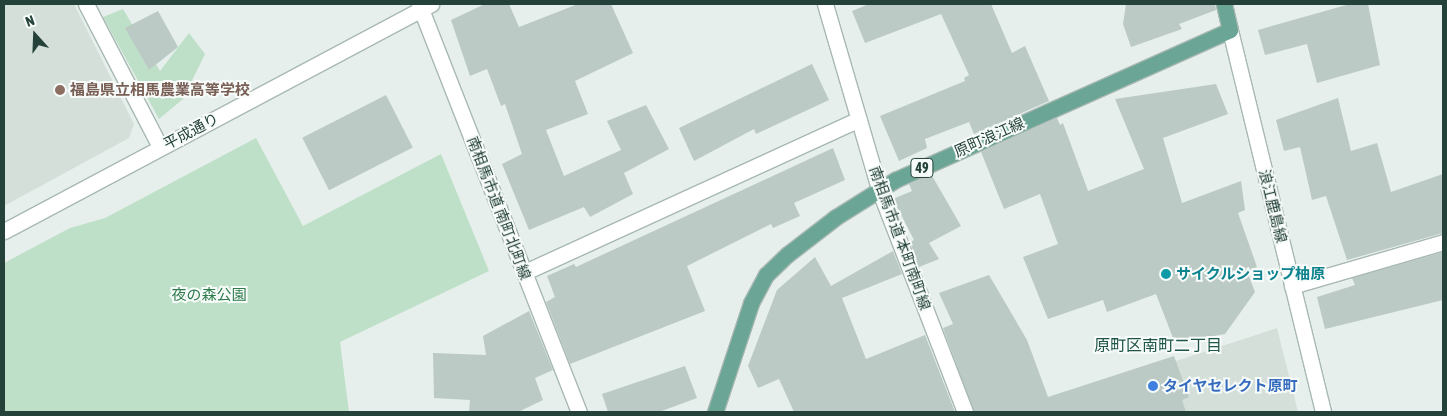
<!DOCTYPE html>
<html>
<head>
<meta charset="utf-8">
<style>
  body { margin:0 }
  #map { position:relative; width:1447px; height:416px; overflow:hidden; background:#e6efeb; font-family:"Asap Condensed","Noto Sans JP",sans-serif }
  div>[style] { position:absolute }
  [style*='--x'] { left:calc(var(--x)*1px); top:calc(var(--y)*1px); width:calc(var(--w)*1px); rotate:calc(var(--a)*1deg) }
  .built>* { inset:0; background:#d4dfda }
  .green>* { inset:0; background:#bfe0c8 }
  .building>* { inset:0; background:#bbcac4; transform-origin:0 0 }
  .roads { filter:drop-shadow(1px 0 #a8b8b2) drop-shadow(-1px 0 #a8b8b2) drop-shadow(0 1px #a8b8b2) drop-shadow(0 -1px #a8b8b2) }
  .minor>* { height:15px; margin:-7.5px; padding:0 7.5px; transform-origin:7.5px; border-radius:7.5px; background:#fff }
  .tertiary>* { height:15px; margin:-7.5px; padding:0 7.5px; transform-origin:7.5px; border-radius:7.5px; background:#fff }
  .secondary>* { height:15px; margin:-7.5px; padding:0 7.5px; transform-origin:7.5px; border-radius:7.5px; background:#fff }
  .primary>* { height:15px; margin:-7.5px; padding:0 7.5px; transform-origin:7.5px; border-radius:7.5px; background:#6aa596 }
  .dots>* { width:14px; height:14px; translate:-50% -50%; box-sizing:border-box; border:2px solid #f7fbf9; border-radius:50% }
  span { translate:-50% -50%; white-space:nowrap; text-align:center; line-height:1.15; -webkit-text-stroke:4px #f7fbf9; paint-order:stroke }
  .shield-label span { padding:1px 4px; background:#f7fbf9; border:1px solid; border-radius:4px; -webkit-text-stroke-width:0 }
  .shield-label { font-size:14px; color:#24423a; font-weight:700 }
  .education-label { font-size:15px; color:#785e54; font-weight:700 }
  .left { translate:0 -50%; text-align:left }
  .street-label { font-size:15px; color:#24423a }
  .culture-label { font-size:15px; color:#0d838f; font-weight:700 }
  .park-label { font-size:15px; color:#2d7a4b }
  .shop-label { font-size:15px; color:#366cbe; font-weight:700 }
  .neighbourhood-label { font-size:16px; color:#1f5548 }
  .frame { position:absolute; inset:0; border:5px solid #24423a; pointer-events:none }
  .north { position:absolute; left:10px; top:10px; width:50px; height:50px; -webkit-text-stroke:4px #f7fbf9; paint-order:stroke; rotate:340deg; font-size:14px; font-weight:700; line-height:20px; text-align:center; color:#24423a }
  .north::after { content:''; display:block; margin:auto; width:18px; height:22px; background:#24423a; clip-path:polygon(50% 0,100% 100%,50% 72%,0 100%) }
</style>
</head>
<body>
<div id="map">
  <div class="built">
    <i style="clip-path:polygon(4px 4px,74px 4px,134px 124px,129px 138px,4px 206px)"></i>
    <i style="clip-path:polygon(1277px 328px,1298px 412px,1124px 412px,1105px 384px)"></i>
  </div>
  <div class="green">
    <i style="clip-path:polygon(123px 9px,160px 71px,189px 33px,205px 54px,183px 99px,159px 119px,103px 17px)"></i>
    <i style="clip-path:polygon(256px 138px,303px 226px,441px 154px,489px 271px,340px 342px,349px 412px,4px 412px,4px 263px,70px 228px,105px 218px)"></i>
  </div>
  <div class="building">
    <i style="clip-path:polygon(485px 4px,509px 4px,519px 27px,578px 4px,611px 4px,633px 53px,575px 81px,588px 114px,546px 130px,564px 176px,621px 150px,607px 121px,646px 105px,669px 149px,624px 173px,633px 194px,590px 217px,584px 207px,529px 230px,502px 164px,522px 154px,505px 104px,501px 106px,487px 69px,470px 76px,451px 20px)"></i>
    <i style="clip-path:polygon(869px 4px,991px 4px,1012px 53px,1025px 46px,1049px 101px,974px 134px,969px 122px,925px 139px,927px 148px,899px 161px,880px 116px,965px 81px,964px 78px,969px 75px,941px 14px,865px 43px,852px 11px)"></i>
    <i style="clip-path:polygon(1126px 4px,1215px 4px,1216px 10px,1179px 24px,1182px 29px,1131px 47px,1123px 24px)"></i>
    <i style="clip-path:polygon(1350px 4px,1368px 4px,1380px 65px,1317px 83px,1307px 44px,1265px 55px,1258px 30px)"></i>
    <i style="clip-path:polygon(158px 11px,178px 47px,149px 70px,125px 28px)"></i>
    <i style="clip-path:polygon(812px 64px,829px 100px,756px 134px,754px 129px,694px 161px,679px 128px)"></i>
    <i style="clip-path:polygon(1216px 84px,1228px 114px,1163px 138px,1182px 203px,1241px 181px,1245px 210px,1238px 213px,1257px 267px,1247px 271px,1255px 292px,1225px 334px,1175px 343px,1156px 294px,1107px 312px,1103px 300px,1048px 319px,1023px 257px,1058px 244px,1040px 194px,1004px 209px,981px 152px,1057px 118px,1060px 125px,1063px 123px,1088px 191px,1144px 169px,1115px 99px)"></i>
    <i style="left:386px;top:95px;width:59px;height:94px;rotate:63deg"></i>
    <i style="clip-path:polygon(1338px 98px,1351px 151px,1377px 143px,1391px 192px,1443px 174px,1443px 233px,1347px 260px,1326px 196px,1312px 200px,1300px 147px,1284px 151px,1276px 120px)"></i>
    <i style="clip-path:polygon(833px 148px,845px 180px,794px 203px,800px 216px,773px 228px,771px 224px,687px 266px,705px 311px,570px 364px,546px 302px,555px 297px,547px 276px,574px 264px,576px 267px)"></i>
    <i style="clip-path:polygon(931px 174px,961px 226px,929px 243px,939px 259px,919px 267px,910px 242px,914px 240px,893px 199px,912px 191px,909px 184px)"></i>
    <i style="clip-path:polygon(893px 251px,902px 274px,842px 298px,866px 359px,925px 335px,955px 412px,794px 412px,779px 379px,758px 388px,748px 366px,777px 290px,815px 257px,831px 286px)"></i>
    <i style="clip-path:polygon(1443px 252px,1443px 300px,1325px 329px,1317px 297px,1355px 285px,1352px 278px)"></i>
    <i style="clip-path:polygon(989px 275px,1027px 340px,1048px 397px,1174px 356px,1189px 397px,1182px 400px,1186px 412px,974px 412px,943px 328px,953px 324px,939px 293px)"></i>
    <i style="clip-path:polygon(529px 311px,553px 370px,535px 378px,543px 400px,518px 412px,469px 412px,470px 400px,434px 398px,433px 353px,486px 355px,483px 336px)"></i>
    <i style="clip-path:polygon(685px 366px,697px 398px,659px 412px,608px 412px,602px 394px)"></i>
  </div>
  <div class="roads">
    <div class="minor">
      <i style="--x:86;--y:4;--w:161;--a:62.6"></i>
      <i style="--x:419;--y:4;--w:438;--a:68.6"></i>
      <i style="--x:825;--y:4;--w:193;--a:73.7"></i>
      <i style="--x:879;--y:189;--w:239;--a:68.9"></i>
      <i style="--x:525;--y:272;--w:367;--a:-24.6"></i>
      <i style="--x:1292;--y:286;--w:157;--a:-16.2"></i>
    </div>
    <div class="tertiary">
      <i style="--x:4;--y:231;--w:484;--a:-28"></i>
    </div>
    <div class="secondary">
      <i style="--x:1230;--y:30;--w:393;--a:76.3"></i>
    </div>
    <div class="primary">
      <i style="--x:715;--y:412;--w:115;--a:-71.7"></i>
      <i style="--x:751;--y:303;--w:32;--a:-62"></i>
      <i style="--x:766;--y:275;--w:30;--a:-44"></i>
      <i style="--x:788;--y:254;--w:61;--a:-37.6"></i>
      <i style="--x:836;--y:217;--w:70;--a:-32.1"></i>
      <i style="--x:895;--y:180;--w:367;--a:-24.1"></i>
      <i style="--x:1230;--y:30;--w:27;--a:-103"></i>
    </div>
  </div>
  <div class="dots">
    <i style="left:60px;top:90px;background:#8d6e63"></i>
    <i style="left:1166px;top:274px;background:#0f9aa8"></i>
    <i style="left:1153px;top:386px;background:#3f7fe0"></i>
  </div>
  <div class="shield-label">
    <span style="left:922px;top:168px">49</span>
  </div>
  <div class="education-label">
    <span class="left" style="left:70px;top:90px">福島県立相馬農業高等学校</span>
  </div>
  <div class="street-label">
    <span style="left:191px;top:131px;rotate:-28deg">平成通り</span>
    <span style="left:989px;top:137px;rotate:-24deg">原町浪江線</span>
    <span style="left:1273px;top:206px;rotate:76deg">浪江鹿島線</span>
    <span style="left:499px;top:208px;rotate:69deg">南相馬市道 南町北町線</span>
    <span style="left:900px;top:238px;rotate:70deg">南相馬市道 本町南町線</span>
  </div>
  <div class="culture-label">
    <span class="left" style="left:1176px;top:274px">サイクルショップ柚原</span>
  </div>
  <div class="park-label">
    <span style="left:209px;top:295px">夜の森公園</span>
  </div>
  <div class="shop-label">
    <span class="left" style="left:1163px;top:386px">タイヤセレクト原町</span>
  </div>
  <div class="neighbourhood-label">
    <span style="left:1158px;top:345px">原町区南町二丁目</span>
  </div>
  <div class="frame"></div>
  <div class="north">N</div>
</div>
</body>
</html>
